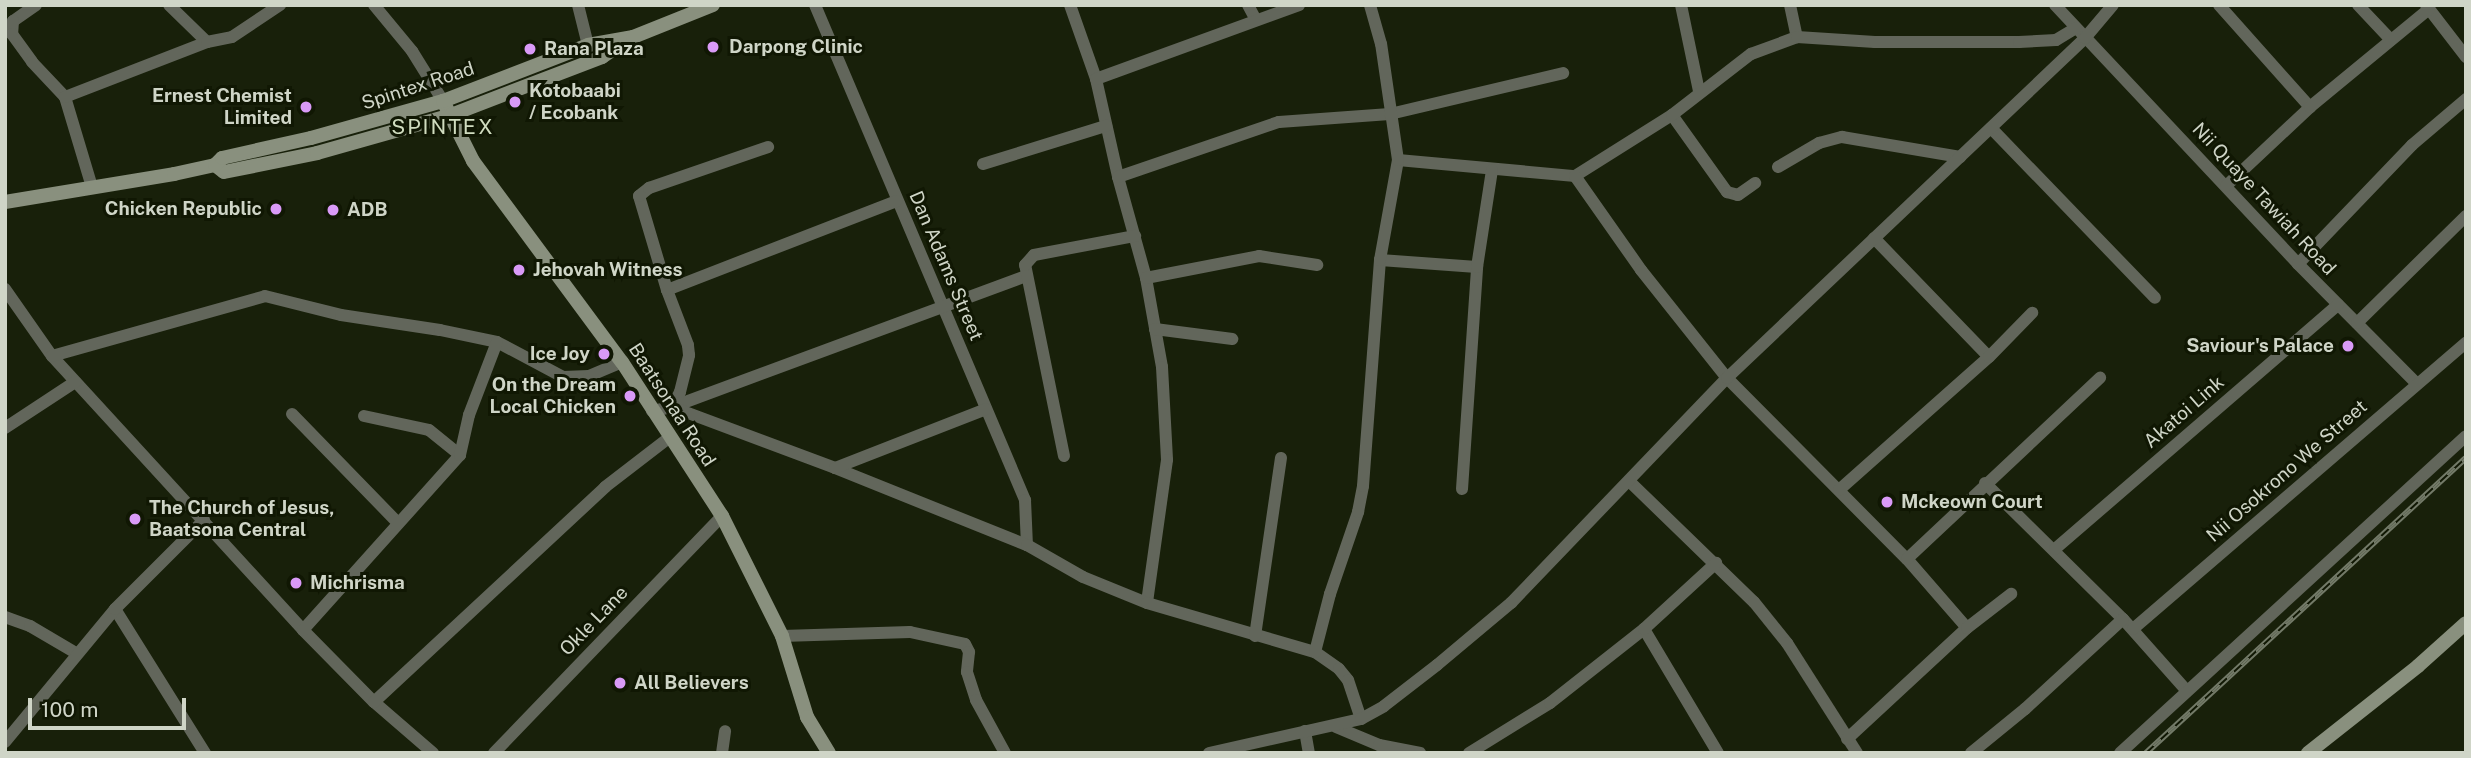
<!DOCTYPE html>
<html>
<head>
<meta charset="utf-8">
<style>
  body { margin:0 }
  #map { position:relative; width:2471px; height:758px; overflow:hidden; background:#18200a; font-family:"Public Sans",sans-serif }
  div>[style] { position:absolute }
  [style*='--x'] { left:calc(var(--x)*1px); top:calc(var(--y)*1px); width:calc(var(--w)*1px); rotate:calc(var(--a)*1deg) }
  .street>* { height:12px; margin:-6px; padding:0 6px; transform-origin:6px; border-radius:6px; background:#62665b }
  .secondary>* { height:14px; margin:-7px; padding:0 7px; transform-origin:7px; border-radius:7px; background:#89907e }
  .rail>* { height:6px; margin-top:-3px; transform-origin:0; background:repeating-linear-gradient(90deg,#101703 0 10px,#737a68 0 20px); box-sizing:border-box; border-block:2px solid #737a68 }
  .dots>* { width:19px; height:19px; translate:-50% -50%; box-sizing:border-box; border:4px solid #101703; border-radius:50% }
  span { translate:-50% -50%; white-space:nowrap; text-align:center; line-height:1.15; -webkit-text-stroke:6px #101703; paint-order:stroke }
  .poi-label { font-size:19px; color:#cfd5c7; font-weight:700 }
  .left { translate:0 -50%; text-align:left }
  .right { translate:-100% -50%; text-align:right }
  .street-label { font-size:19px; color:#cfd5c7 }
  .neighbourhood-label { font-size:21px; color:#d0dcbf; letter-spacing:2px }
  .frame { position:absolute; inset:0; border:7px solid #cfd5c7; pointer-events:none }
  .scale { position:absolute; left:28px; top:698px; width:158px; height:32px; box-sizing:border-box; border:4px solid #cfd5c7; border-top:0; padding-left:9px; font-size:21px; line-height:24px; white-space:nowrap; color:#cfd5c7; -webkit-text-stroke:5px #101703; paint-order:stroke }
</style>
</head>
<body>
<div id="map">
  <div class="street">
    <i style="--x:36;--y:5;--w:28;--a:145"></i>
    <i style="--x:13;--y:21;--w:13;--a:94"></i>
    <i style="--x:12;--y:34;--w:34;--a:54"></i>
    <i style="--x:32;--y:62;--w:48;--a:46.7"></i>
    <i style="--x:65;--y:97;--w:94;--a:73.3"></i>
    <i style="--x:169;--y:5;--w:53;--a:44.2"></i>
    <i style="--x:374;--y:5;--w:60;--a:50.4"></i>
    <i style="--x:412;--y:51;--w:59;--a:58.2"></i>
    <i style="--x:578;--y:5;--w:41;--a:76"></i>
    <i style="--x:815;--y:5;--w:538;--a:67.01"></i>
    <i style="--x:1025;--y:500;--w:45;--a:87.5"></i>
    <i style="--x:1070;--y:5;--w:78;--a:70.6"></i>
    <i style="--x:1096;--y:79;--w:100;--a:77.3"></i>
    <i style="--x:1118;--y:177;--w:105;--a:74.5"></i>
    <i style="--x:1146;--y:278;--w:90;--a:79.8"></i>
    <i style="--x:1162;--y:367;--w:93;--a:86.9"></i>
    <i style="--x:1167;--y:460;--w:144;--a:98"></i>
    <i style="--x:1248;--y:5;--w:17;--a:62"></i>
    <i style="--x:1681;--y:5;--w:88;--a:78.2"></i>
    <i style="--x:1790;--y:5;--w:33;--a:78"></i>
    <i style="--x:2055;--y:5;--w:355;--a:46.8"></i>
    <i style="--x:2298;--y:264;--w:169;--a:45.2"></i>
    <i style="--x:2219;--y:5;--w:137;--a:48.3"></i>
    <i style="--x:2358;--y:5;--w:48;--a:46.7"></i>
    <i style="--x:2426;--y:5;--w:66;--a:52.4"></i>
    <i style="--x:1096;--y:79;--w:216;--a:-20"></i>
    <i style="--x:65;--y:97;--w:152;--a:-21.2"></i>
    <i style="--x:207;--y:42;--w:25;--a:-11"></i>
    <i style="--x:232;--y:37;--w:58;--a:-33.7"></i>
    <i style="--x:1672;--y:115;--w:95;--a:54.5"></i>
    <i style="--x:1727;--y:192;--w:11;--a:15"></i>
    <i style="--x:1738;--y:195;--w:21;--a:-35"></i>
    <i style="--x:1991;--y:128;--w:236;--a:46"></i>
    <i style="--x:1398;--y:160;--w:178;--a:5.2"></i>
    <i style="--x:1575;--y:176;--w:115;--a:-32.2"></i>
    <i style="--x:1672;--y:115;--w:100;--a:-37.7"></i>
    <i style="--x:1751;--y:54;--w:49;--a:-20.3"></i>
    <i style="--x:1797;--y:37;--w:78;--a:3.7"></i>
    <i style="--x:1875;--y:42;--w:144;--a:0"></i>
    <i style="--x:2019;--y:42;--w:37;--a:-3"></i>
    <i style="--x:2056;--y:40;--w:23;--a:-31"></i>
    <i style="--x:983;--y:164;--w:129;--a:-17.2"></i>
    <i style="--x:1778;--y:167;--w:48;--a:-30.3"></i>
    <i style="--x:1819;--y:143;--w:24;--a:-15"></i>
    <i style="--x:1842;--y:137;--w:120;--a:9.6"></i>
    <i style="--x:1575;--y:176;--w:115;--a:54.9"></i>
    <i style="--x:1641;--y:270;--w:138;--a:51.5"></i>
    <i style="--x:1727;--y:378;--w:255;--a:45.2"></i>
    <i style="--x:1907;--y:559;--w:91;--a:49"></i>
    <i style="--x:1118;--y:177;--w:170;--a:-18.9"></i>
    <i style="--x:1279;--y:122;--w:111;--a:-4.1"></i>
    <i style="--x:1390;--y:114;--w:178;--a:-13.3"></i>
    <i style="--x:2226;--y:186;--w:115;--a:-43.2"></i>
    <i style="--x:2310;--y:107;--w:154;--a:-39.5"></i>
    <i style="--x:1874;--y:238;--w:165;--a:46"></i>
    <i style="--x:1380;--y:260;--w:97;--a:4.1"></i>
    <i style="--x:2298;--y:264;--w:165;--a:-46.2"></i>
    <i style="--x:2412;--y:145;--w:71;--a:-40.4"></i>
    <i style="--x:1146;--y:278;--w:115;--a:-11"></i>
    <i style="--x:1259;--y:256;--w:59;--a:8.8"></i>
    <i style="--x:5;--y:289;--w:82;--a:55"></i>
    <i style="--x:52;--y:356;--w:372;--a:47.5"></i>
    <i style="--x:303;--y:630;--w:101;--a:45.4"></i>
    <i style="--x:374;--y:702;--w:78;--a:40.8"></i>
    <i style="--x:667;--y:290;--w:246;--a:-21.2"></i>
    <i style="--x:2357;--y:323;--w:153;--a:-44.5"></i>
    <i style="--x:1155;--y:329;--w:78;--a:7.4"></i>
    <i style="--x:52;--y:356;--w:221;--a:-15.7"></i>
    <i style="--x:265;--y:296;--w:78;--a:14"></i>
    <i style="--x:341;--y:315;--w:100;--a:8.6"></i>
    <i style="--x:440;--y:330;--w:58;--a:11.9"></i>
    <i style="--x:497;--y:342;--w:75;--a:27.9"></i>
    <i style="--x:563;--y:377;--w:26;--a:-2"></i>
    <i style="--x:589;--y:376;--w:36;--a:-23"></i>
    <i style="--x:672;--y:407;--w:377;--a:-20.3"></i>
    <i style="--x:672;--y:407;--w:17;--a:-62"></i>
    <i style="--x:680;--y:392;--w:38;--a:-76"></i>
    <i style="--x:689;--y:355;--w:10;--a:-96"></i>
    <i style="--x:688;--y:345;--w:59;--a:-110.9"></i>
    <i style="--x:667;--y:290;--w:98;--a:-106.6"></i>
    <i style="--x:639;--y:196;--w:13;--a:-39"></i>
    <i style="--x:649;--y:188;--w:126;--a:-19"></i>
    <i style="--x:652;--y:411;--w:20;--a:-11"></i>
    <i style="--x:672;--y:407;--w:174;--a:20.5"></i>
    <i style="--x:835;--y:468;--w:207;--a:21.9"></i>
    <i style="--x:1027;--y:545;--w:64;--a:29.7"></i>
    <i style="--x:1083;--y:577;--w:69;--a:22.1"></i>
    <i style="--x:1147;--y:603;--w:175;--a:16.3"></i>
    <i style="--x:1315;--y:652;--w:29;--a:35"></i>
    <i style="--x:1339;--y:669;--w:14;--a:51"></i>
    <i style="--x:1348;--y:680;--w:41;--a:71.6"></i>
    <i style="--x:292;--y:414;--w:152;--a:45.8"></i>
    <i style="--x:364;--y:416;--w:66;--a:12.2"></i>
    <i style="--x:429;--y:430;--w:40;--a:39"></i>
    <i style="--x:5;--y:428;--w:84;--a:-33.3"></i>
    <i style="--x:1064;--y:456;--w:195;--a:-101.5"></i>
    <i style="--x:1025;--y:265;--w:13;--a:-48"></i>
    <i style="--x:1034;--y:255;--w:103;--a:-10.7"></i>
    <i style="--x:835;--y:468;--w:162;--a:-21.3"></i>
    <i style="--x:1629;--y:481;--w:174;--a:44.1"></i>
    <i style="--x:1754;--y:602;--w:53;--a:51.2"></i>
    <i style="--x:1787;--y:643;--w:130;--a:57.5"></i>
    <i style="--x:1985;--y:483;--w:194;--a:44.6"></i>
    <i style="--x:2123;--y:619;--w:96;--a:48.4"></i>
    <i style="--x:1462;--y:489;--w:223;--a:-86.1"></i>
    <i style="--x:1477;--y:267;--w:98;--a:-81.2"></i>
    <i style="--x:1839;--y:490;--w:200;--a:-41.6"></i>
    <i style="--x:1989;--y:357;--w:62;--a:-45.7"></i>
    <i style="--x:2055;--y:549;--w:374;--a:-40.8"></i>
    <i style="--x:1907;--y:559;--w:265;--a:-43.2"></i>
    <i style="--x:115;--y:609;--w:170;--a:58"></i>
    <i style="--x:5;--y:617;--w:27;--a:20"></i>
    <i style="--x:30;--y:626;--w:53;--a:30.4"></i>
    <i style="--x:1644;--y:629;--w:144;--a:59.2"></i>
    <i style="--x:2133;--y:629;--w:439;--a:-40.7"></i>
    <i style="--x:303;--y:630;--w:235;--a:-48.1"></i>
    <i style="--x:460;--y:455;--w:41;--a:-77.3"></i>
    <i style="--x:469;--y:415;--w:78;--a:-69"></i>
    <i style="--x:782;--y:636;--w:128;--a:-1.8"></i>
    <i style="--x:910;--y:632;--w:56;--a:12.3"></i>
    <i style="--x:965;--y:644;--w:9;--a:63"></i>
    <i style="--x:969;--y:652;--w:20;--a:96"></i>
    <i style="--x:967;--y:672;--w:29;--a:72"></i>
    <i style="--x:976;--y:700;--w:60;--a:61.3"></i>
    <i style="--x:1255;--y:636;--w:180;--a:-81.7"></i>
    <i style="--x:1315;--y:652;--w:60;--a:-75.5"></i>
    <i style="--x:1330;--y:594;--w:87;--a:-71.1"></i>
    <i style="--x:1358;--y:512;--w:26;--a:-79"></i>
    <i style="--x:1363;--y:486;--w:227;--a:-85.7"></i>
    <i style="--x:1380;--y:260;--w:102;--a:-79.8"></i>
    <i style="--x:1398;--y:160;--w:117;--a:-98.3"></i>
    <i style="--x:1381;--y:44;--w:41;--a:-105.8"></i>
    <i style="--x:374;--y:702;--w:316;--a:-42.9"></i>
    <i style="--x:605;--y:487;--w:82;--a:-37.6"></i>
    <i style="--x:1336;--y:727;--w:47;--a:22.7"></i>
    <i style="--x:1379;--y:745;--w:42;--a:11"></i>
    <i style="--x:1305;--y:731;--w:22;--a:80"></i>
    <i style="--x:1847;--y:739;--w:163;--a:-42.8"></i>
    <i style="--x:1967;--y:628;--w:56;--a:-37.7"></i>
    <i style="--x:5;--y:742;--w:173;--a:-50.4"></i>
    <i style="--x:115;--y:609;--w:126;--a:-45"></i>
    <i style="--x:494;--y:753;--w:329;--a:-46.1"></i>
    <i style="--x:722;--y:753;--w:22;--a:-82"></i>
    <i style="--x:1209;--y:753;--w:156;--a:-12.6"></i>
    <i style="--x:1361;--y:719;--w:26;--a:-29"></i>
    <i style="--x:1384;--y:706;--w:67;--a:-37.7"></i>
    <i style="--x:1437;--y:665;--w:97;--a:-40"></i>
    <i style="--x:1511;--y:603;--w:312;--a:-46.2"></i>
    <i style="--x:1727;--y:378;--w:494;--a:-43.5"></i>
    <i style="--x:2085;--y:38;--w:43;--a:-49.7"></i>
    <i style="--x:1469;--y:753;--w:95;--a:-31.7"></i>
    <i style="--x:1550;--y:703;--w:120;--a:-38.2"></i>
    <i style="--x:1644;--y:629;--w:98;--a:-42.5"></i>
    <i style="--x:1971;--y:753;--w:70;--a:-39.2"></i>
    <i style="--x:2025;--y:709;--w:133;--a:-42.6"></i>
    <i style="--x:2120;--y:753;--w:469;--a:-42.5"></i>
  </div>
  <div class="secondary">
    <i style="--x:443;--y:101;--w:67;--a:63.4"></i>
    <i style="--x:473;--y:161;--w:250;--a:53.5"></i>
    <i style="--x:622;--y:362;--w:184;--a:57"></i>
    <i style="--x:722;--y:516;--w:134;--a:63.4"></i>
    <i style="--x:782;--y:636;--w:85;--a:72.8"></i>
    <i style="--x:807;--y:717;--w:42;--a:58.6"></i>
    <i style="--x:215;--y:165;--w:11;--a:38"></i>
    <i style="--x:224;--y:172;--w:95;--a:-11.5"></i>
    <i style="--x:317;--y:153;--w:139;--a:-15.8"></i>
    <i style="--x:451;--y:115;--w:162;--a:-21"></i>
    <i style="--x:602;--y:57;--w:29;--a:-34"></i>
    <i style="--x:5;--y:202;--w:171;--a:-9.4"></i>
    <i style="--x:174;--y:174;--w:42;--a:-12.4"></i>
    <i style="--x:215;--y:165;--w:10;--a:-45"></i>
    <i style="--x:222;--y:158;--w:91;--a:-12.7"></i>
    <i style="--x:311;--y:138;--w:137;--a:-15.7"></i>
    <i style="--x:443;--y:101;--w:155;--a:-21.1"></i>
    <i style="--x:588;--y:45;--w:46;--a:-10.1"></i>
    <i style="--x:633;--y:37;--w:86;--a:-21.8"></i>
    <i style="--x:2308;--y:753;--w:140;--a:-38.3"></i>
    <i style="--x:2418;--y:666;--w:64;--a:-41.9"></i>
  </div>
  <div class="rail">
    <i style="--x:2146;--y:753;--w:435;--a:-42.7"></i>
  </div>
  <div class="dots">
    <i style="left:713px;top:47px;background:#d99af7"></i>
    <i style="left:530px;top:49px;background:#d99af7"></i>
    <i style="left:515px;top:102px;background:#d99af7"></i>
    <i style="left:306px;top:107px;background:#d99af7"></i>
    <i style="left:276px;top:209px;background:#d99af7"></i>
    <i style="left:333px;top:210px;background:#d99af7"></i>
    <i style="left:519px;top:270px;background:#d99af7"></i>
    <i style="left:2348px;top:346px;background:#d99af7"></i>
    <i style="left:604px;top:354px;background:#d99af7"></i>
    <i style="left:630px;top:396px;background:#d99af7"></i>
    <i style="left:1887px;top:502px;background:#d99af7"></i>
    <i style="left:135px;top:519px;background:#d99af7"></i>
    <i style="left:296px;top:583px;background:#d99af7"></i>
    <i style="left:620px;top:683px;background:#d99af7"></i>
  </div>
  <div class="poi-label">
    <span class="left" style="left:729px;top:47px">Darpong Clinic</span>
    <span class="left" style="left:544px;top:49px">Rana Plaza</span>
    <span class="left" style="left:529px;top:102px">Kotobaabi<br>/ Ecobank</span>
    <span class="right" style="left:292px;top:107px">Ernest Chemist<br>Limited</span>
    <span class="right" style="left:262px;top:209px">Chicken Republic</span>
    <span class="left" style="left:347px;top:210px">ADB</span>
    <span class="left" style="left:533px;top:270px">Jehovah Witness</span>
    <span class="right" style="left:2334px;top:346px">Saviour's Palace</span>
    <span class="right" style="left:590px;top:354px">Ice Joy</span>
    <span class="right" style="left:616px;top:396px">On the Dream<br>Local Chicken</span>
    <span class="left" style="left:1901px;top:502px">Mckeown Court</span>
    <span class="left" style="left:149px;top:519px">The Church of Jesus,<br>Baatsona Central</span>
    <span class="left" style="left:310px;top:583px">Michrisma</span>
    <span class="left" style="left:634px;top:683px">All Believers</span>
  </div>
  <div class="street-label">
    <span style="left:418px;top:86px;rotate:-18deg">Spintex Road</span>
    <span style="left:2264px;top:199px;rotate:47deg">Nii Quaye Tawiah Road</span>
    <span style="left:946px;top:266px;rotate:67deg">Dan Adams Street</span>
    <span style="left:672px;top:405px;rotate:57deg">Baatsonaa Road</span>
    <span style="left:2184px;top:412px;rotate:-41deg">Akatoi Link</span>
    <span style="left:2287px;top:471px;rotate:-41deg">Nii Osokrono We Street</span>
    <span style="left:594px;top:621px;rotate:-46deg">Okle Lane</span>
  </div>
  <div class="neighbourhood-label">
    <span style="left:443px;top:127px">SPINTEX</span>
  </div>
  <div class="frame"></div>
  <div class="scale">100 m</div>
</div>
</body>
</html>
